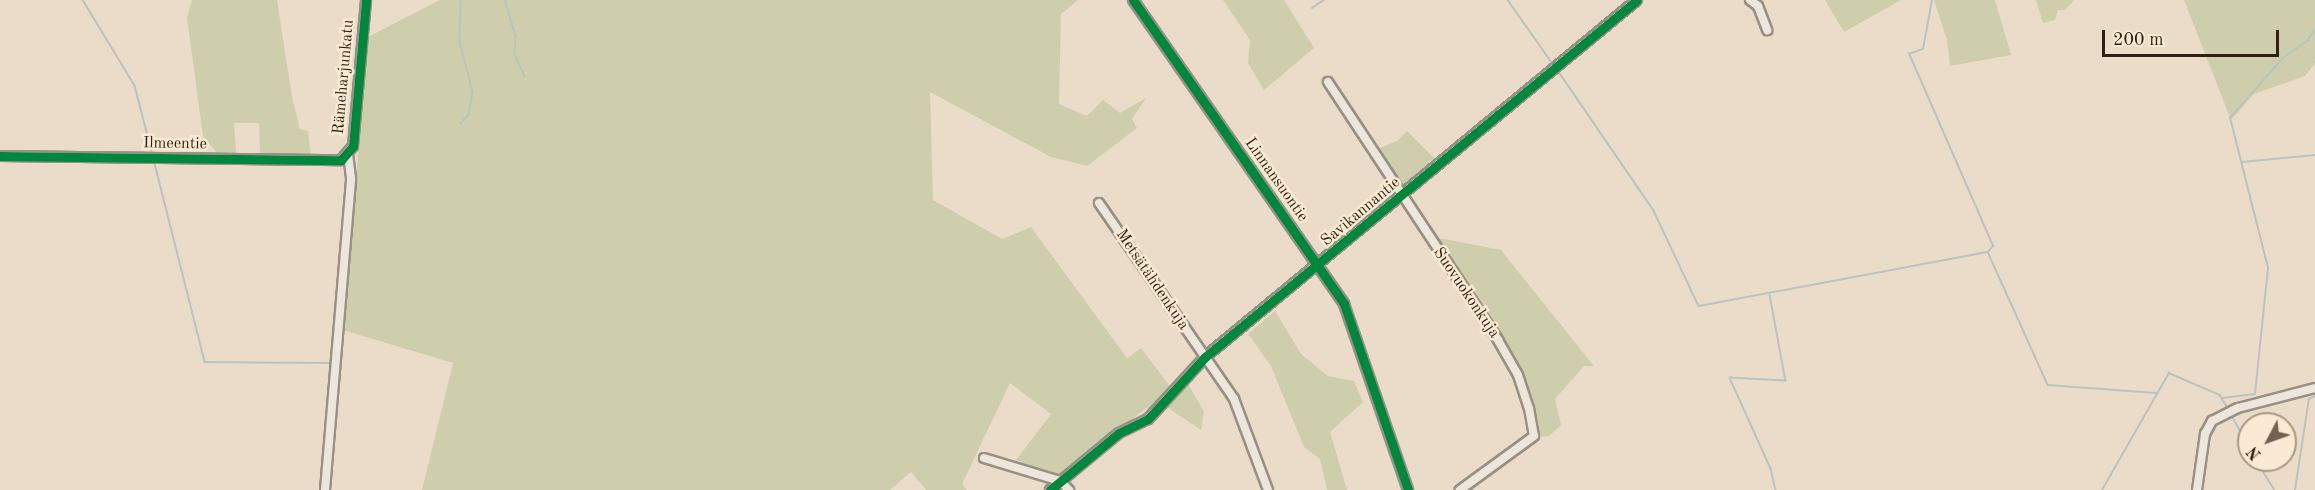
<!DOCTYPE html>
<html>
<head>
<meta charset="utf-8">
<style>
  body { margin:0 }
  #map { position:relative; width:2315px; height:490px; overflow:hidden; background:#eadcc9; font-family:"Old Standard TT",serif }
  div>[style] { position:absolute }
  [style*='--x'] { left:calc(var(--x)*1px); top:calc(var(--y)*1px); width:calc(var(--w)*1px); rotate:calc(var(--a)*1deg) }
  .green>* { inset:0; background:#ceceac }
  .stream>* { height:1.5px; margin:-0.75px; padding:0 0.75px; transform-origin:0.75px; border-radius:0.75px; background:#b8c4bf }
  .roads { filter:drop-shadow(2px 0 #998f83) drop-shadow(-2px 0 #998f83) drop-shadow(0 2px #998f83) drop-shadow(0 -2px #998f83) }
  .minor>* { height:8px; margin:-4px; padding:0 4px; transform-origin:4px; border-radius:4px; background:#ede6dd }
  .cycleway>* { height:9px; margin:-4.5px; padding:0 4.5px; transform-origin:4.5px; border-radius:4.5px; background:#00873e }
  span { translate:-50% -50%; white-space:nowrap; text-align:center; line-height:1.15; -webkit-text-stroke:5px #faead3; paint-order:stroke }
  .street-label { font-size:16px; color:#302013 }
  .north { position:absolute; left:2237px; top:412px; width:60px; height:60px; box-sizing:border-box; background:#faead3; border:2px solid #a99986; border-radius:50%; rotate:229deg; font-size:16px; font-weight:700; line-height:24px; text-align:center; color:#302013 }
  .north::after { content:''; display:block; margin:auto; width:21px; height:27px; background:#716253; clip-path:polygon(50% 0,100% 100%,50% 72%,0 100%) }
  .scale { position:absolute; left:2102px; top:30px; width:177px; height:27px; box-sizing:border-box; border:3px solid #302013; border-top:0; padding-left:8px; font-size:18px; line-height:21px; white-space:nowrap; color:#302013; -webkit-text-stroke:4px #faead3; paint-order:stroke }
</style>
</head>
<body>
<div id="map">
  <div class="green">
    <i style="clip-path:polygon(192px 0,277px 0,292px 97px,300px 129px,308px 131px,311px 155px,260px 154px,259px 123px,234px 123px,236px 153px,216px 152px,203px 136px,187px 18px)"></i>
    <i style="clip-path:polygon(440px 0,1078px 0,1061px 14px,1059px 104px,1087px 116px,1103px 100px,1120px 113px,1146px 98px,1132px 119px,1137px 128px,1087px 166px,1051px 157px,930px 92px,933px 200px,1002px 239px,1031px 227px,1127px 358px,1141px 348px,1175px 393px,1187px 382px,1204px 412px,1201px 430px,1168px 408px,1146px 408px,1060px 477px,1016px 460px,1051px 414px,1010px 383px,962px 484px,967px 490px,926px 490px,911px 472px,890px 490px,422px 490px,453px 363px,343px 330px,368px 37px)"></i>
    <i style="clip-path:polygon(1223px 0,1284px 0,1314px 48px,1264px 90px,1248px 63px,1250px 40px)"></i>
    <i style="clip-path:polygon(1825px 0,1901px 0,1844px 32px)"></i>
    <i style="clip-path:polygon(1934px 0,1995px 0,2011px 55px,1950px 66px,1947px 40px)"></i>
    <i style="clip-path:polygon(2036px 0,2074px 0,2065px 10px,2058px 10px,2055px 20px,2043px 23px)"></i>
    <i style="clip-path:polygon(2184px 0,2315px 0,2315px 63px,2305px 76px,2254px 94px,2231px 120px)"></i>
    <i style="clip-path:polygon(1407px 131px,1434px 158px,1403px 187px,1377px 149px,1397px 141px)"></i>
    <i style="clip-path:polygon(1439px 238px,1501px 250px,1594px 366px,1584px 366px,1555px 399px,1561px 425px,1549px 436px,1540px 437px,1537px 416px,1516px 363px)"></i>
    <i style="clip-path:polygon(1275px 311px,1301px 354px,1328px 376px,1354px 381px,1363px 402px,1330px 432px,1347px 490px,1327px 490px,1320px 459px,1304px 447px,1271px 366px,1248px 334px)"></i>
  </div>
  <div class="stream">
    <i style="--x:83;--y:0;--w:100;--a:58.8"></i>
    <i style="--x:135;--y:86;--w:71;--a:75.4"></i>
    <i style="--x:461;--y:0;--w:42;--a:91.4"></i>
    <i style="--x:460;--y:42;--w:52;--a:75.4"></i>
    <i style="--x:473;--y:92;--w:23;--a:100"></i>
    <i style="--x:469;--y:115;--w:12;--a:132"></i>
    <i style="--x:505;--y:0;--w:37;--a:73"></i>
    <i style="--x:516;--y:35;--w:19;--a:93"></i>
    <i style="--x:515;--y:54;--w:24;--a:66"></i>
    <i style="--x:1508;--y:0;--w:78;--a:54.9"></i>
    <i style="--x:1312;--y:8;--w:14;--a:-34"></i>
    <i style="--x:1559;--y:72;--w:168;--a:55.6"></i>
    <i style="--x:1654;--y:211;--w:105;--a:64.7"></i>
    <i style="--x:1699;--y:306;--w:294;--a:-10.6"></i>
    <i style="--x:1988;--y:252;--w:8;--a:-50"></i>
    <i style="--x:1993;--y:246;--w:210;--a:-113.6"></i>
    <i style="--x:1909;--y:54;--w:15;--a:-20"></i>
    <i style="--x:1923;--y:49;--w:50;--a:-79.6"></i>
    <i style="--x:154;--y:160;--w:208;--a:75.8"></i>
    <i style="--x:205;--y:362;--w:127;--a:0.5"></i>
    <i style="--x:2242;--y:162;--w:73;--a:-5.5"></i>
    <i style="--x:1988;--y:252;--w:146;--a:65.7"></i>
    <i style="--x:2048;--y:385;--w:108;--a:4.2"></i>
    <i style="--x:1770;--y:295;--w:87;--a:79.5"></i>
    <i style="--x:1786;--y:381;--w:56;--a:-176.9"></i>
    <i style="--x:1730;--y:378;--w:100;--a:65.7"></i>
    <i style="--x:1771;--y:469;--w:22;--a:77"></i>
    <i style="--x:2222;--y:398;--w:33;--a:-7"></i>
    <i style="--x:2255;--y:394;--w:127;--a:-84.1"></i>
    <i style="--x:2268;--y:268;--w:155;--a:-104.2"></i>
    <i style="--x:2230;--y:118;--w:81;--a:-48.5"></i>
    <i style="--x:2284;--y:57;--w:29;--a:-35"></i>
    <i style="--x:2308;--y:40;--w:13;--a:-58"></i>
    <i style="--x:2231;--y:414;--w:38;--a:61"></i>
    <i style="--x:2256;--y:460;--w:36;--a:58"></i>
    <i style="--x:2102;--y:490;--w:135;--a:-60.2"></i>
    <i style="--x:2169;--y:373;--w:56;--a:23.3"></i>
    <i style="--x:2220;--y:395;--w:17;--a:59"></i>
    <i style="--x:2295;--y:490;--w:92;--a:-81.3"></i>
    <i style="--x:2309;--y:399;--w:7;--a:-27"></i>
  </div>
  <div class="roads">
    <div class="minor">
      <i style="--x:1133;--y:0;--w:370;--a:55.2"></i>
      <i style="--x:1344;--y:304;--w:197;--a:71"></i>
      <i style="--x:1750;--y:0;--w:10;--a:37"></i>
      <i style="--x:1758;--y:6;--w:26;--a:69"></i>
      <i style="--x:1328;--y:82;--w:309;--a:56.6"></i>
      <i style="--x:1498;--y:340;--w:40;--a:60.3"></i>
      <i style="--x:1518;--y:375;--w:35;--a:72"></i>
      <i style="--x:1529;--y:408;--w:28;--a:80"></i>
      <i style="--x:1534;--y:436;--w:92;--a:143.9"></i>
      <i style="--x:0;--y:156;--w:341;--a:0.7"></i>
      <i style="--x:341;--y:160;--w:18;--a:-49"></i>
      <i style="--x:353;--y:146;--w:147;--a:-84.9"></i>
      <i style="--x:1099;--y:203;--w:238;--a:55.4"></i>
      <i style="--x:1234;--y:399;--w:97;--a:69.5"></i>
      <i style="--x:984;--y:458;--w:79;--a:16.8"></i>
      <i style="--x:1060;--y:481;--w:13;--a:45"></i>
      <i style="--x:325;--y:490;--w:313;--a:-85.2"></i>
      <i style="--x:351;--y:178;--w:23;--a:-97"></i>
      <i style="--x:1050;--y:490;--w:89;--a:-39.6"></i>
      <i style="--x:1119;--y:433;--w:32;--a:-26"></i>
      <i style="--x:1148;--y:419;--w:84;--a:-47.4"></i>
      <i style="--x:1205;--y:357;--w:560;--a:-39.57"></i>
      <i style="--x:2197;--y:490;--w:57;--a:-81.9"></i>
      <i style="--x:2205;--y:434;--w:15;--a:-62"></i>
      <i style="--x:2212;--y:421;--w:29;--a:-27"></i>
      <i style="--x:2238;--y:408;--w:80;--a:-14.6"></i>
    </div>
  </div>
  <div class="cycleway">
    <i style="--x:1133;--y:0;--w:370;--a:55.2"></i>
    <i style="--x:1344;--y:304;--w:197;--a:71"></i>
    <i style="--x:0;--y:156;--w:341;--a:0.7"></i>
    <i style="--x:341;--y:160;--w:18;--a:-49"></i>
    <i style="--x:353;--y:146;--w:147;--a:-84.9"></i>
    <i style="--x:1050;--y:490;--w:89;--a:-39.6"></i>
    <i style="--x:1119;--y:433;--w:32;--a:-26"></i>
    <i style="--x:1148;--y:419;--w:84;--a:-47.4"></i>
    <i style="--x:1205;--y:357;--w:560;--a:-39.57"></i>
  </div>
  <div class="street-label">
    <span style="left:344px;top:77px;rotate:-85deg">Rämeharjunkatu</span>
    <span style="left:175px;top:144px;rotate:1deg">Ilmeentie</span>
    <span style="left:1276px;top:180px;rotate:55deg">Linnansuontie</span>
    <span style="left:1361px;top:212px;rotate:-40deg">Savikannantie</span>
    <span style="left:1152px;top:280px;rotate:56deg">Metsätähdenkuja</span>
    <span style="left:1466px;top:293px;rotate:56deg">Suovuokonkuja</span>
  </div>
  <div class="north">N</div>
  <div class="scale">200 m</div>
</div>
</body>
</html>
